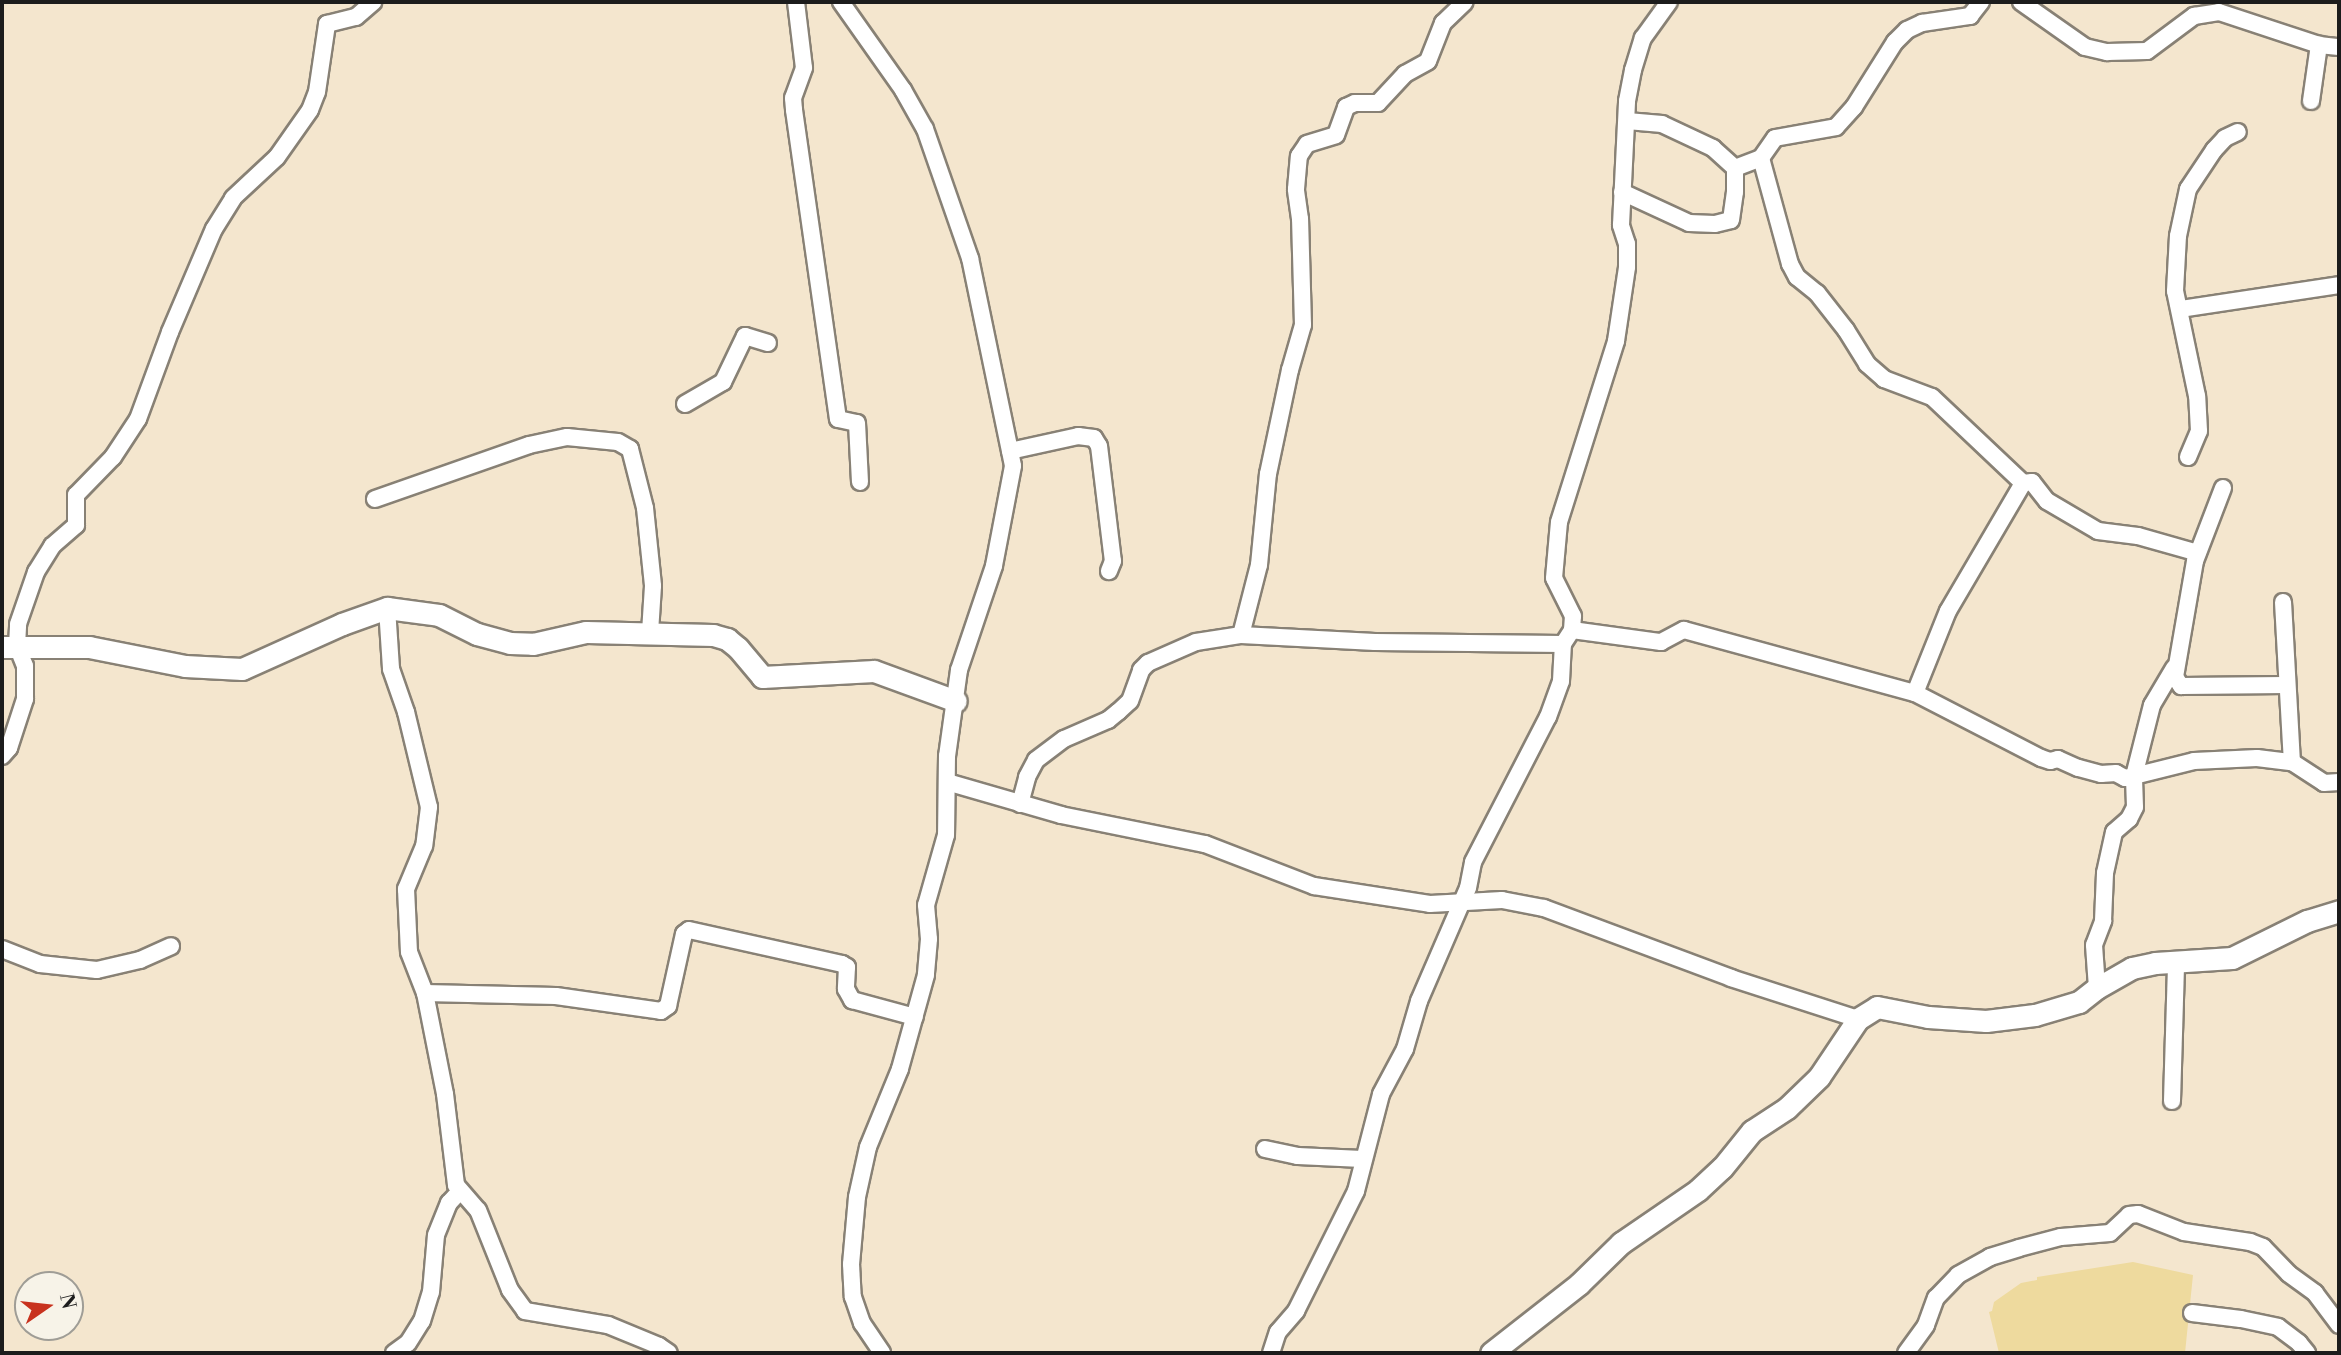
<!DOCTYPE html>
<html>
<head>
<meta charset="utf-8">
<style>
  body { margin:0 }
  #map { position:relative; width:2341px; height:1355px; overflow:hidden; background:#f4e6ce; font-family:"Libre Bodoni",serif }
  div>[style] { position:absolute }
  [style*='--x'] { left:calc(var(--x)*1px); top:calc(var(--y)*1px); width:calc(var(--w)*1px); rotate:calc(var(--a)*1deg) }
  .sand>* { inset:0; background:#eeda9e }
  .roads { filter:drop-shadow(2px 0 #888175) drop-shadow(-2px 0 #888175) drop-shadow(0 2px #888175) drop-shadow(0 -2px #888175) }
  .minor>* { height:16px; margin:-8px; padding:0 8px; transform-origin:8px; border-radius:8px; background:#fff }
  .tertiary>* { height:21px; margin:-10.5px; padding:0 10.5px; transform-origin:10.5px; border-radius:10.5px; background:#fff }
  span { translate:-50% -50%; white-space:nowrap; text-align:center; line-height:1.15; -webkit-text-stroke:6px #f7f3e8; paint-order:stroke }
  .frame { position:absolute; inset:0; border:4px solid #1c1c1c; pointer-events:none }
  .north { position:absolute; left:14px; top:1271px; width:70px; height:70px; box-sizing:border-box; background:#f7f3e8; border:2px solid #9f9d96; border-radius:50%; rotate:76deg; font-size:19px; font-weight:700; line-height:28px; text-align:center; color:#1c1c1c }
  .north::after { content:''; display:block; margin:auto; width:24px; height:32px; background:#c8321e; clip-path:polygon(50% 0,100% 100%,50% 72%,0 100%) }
</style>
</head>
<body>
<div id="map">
  <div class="sand">
    <i style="clip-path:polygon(2133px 1262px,2193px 1275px,2185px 1353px,1999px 1353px,1989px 1312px,1992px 1311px,1994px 1302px,2021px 1283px,2037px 1280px,2037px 1277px)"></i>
  </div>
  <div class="roads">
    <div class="minor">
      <i style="--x:796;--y:2;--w:66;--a:83.1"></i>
      <i style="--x:804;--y:68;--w:32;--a:110"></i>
      <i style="--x:793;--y:98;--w:12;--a:85"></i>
      <i style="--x:794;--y:110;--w:312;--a:81.9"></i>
      <i style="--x:838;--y:419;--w:19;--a:12"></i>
      <i style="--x:857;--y:423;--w:59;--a:87.1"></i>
      <i style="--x:841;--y:2;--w:108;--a:54.8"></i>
      <i style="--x:903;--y:90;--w:45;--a:60.6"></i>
      <i style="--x:925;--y:129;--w:137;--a:70.8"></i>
      <i style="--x:970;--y:258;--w:212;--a:78.3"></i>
      <i style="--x:1013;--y:466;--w:102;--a:100.8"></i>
      <i style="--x:994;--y:566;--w:110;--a:108.6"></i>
      <i style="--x:959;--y:670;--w:87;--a:97.9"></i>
      <i style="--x:947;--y:756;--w:79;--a:90.7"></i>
      <i style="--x:946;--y:835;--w:73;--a:105.9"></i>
      <i style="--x:926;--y:905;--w:34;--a:85"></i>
      <i style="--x:929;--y:939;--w:36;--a:95"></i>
      <i style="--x:926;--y:975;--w:98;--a:105.5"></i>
      <i style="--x:900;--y:1069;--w:84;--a:112.3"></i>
      <i style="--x:868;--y:1147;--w:51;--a:102.4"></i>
      <i style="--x:857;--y:1197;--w:67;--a:95.1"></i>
      <i style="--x:851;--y:1264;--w:33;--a:87"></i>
      <i style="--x:853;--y:1297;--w:28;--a:71"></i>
      <i style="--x:862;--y:1323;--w:36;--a:56"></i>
      <i style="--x:2021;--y:2;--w:78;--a:35.1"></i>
      <i style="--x:2085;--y:47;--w:23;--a:13"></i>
      <i style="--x:2107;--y:52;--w:40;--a:-1.4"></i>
      <i style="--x:2147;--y:51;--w:59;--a:-36.7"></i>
      <i style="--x:2194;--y:16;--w:25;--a:-9"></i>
      <i style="--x:2219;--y:12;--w:105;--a:18.3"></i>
      <i style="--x:2319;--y:45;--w:20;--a:6"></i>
      <i style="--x:2311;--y:101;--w:57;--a:-81.9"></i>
      <i style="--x:1761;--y:158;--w:110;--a:74.7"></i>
      <i style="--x:1790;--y:264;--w:15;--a:62"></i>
      <i style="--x:1797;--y:277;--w:26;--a:39"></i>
      <i style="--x:1817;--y:293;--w:47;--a:51.9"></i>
      <i style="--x:1846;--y:330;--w:40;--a:58"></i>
      <i style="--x:1867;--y:364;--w:23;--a:41"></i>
      <i style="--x:1884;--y:379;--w:51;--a:20.6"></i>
      <i style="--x:1932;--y:397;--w:125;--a:43.4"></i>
      <i style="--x:1735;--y:168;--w:28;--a:-21"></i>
      <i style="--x:1761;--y:158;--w:24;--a:-55"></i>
      <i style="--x:1775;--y:138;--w:62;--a:-10.2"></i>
      <i style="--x:1836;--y:127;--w:27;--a:-48"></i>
      <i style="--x:1854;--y:107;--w:77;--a:-57.8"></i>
      <i style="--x:1895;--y:42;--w:17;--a:-45"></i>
      <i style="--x:1907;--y:30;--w:17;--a:-25"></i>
      <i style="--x:1922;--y:23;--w:49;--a:-8.3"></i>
      <i style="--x:1970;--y:16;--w:18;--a:-52"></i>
      <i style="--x:1622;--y:192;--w:74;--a:24.8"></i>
      <i style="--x:1689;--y:223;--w:26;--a:2"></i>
      <i style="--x:1715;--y:224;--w:16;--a:-14"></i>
      <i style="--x:1731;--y:220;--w:28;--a:-82"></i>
      <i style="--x:1735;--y:192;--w:24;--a:-90"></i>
      <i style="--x:1735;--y:168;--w:30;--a:-138"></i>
      <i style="--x:1713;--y:148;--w:56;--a:-154.8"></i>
      <i style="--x:1662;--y:124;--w:35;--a:-175"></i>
      <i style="--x:2181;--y:309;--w:160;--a:-8.6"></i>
      <i style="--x:685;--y:404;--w:44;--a:-30.1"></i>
      <i style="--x:723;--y:382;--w:51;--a:-64.4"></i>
      <i style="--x:745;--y:336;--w:24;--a:17"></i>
      <i style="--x:1010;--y:451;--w:70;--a:-12.4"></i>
      <i style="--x:1078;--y:436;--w:16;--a:7"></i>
      <i style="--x:1094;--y:438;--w:9;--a:58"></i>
      <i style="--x:1099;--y:446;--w:116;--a:83.1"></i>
      <i style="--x:1113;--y:561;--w:11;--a:112"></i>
      <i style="--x:2188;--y:457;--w:28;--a:-67"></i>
      <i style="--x:2199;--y:431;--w:35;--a:-93"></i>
      <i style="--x:2197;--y:396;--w:107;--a:-101.8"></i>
      <i style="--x:2175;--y:291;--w:55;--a:-86.9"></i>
      <i style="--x:2178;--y:236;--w:48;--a:-78"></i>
      <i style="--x:2188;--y:189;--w:47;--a:-56.3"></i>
      <i style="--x:2214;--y:150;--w:16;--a:-47"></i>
      <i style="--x:2225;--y:138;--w:14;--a:-25"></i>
      <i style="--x:2223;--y:488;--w:78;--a:111"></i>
      <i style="--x:2195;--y:561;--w:118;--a:99.8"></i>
      <i style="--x:2175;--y:677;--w:11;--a:56"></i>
      <i style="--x:2181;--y:686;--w:105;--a:-0.5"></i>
      <i style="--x:375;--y:499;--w:163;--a:-19.3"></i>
      <i style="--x:529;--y:445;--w:39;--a:-12"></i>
      <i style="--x:567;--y:437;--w:51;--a:5.6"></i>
      <i style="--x:618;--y:442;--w:14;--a:30"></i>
      <i style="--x:630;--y:449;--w:61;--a:75.7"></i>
      <i style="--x:645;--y:508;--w:78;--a:84.1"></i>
      <i style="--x:653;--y:586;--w:46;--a:93.7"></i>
      <i style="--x:2283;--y:602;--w:160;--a:86.8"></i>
      <i style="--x:2292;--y:762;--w:38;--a:33"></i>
      <i style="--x:2324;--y:783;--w:15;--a:-4"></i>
      <i style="--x:387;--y:608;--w:61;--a:86.2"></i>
      <i style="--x:391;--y:669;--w:46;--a:70.8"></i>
      <i style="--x:406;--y:712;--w:98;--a:76.4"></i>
      <i style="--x:429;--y:807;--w:39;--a:97"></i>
      <i style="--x:424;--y:846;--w:47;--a:112.7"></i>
      <i style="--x:406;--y:889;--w:63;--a:87.3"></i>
      <i style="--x:409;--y:952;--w:44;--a:68.7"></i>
      <i style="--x:425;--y:993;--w:103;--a:78.8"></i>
      <i style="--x:445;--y:1094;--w:92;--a:83.1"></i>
      <i style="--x:456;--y:1185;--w:33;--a:49"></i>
      <i style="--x:478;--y:1210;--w:86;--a:68.2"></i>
      <i style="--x:510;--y:1290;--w:26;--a:54"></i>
      <i style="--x:525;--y:1311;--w:84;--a:9.6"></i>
      <i style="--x:608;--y:1325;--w:55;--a:22.4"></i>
      <i style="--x:659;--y:1346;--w:12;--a:35"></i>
      <i style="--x:1572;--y:630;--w:90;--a:7.7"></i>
      <i style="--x:1661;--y:642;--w:26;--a:-28"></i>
      <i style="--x:1684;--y:630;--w:239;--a:15.3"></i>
      <i style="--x:1241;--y:635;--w:72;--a:-75.6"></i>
      <i style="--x:1259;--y:565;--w:91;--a:-84.4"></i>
      <i style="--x:1268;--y:474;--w:106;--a:-78.1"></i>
      <i style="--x:1290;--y:370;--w:47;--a:-73.9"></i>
      <i style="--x:1303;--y:325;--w:106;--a:-91.6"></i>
      <i style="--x:1300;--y:219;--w:30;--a:-98"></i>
      <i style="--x:1296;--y:189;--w:33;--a:-85"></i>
      <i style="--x:1299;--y:156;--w:14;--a:-56"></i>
      <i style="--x:1307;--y:144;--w:30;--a:-17"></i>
      <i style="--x:1336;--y:135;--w:30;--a:-70"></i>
      <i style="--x:1346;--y:107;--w:10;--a:-24"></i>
      <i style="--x:1355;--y:103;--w:23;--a:0"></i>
      <i style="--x:1378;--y:103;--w:40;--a:-47"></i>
      <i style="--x:1405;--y:74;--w:26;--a:-29"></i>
      <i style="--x:1428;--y:61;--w:41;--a:-68.5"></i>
      <i style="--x:1443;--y:23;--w:30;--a:-44"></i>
      <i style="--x:2174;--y:668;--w:43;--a:120.7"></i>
      <i style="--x:2152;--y:705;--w:73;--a:104.2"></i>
      <i style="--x:2134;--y:776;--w:9;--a:167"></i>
      <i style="--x:2125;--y:778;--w:10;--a:-151"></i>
      <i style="--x:2116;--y:773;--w:15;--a:176"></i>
      <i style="--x:2101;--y:774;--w:24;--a:-165"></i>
      <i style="--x:2078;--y:768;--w:22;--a:-156"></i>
      <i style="--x:2058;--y:759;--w:8;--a:166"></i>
      <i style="--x:2050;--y:761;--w:9;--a:-162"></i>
      <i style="--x:2041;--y:758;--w:142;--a:-152.7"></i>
      <i style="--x:1915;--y:693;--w:88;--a:-68.1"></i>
      <i style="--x:1948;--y:611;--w:148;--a:-59.6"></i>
      <i style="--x:2023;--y:483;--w:9;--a:-6"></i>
      <i style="--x:2032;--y:482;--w:24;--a:52"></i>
      <i style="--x:2047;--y:501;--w:59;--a:30.5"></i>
      <i style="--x:2098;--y:531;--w:40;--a:7.1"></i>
      <i style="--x:2138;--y:536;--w:62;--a:15.8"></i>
      <i style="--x:2;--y:756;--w:11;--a:-49"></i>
      <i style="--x:9;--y:748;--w:52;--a:-71.9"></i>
      <i style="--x:25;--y:699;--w:33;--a:-90"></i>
      <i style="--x:25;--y:666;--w:22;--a:-112"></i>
      <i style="--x:17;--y:646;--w:22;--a:-87"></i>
      <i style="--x:18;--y:624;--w:55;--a:-70.9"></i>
      <i style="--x:36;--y:572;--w:31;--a:-58"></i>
      <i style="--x:52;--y:546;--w:32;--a:-41"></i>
      <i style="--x:76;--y:525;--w:30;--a:-90"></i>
      <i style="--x:76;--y:495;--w:53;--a:-45.8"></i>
      <i style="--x:113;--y:457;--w:45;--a:-56.7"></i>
      <i style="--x:138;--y:419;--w:93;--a:-69.8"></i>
      <i style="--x:170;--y:332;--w:112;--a:-66.9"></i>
      <i style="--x:214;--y:229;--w:36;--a:-58"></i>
      <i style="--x:233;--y:198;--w:60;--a:-43"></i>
      <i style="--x:277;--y:157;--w:57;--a:-54.9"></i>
      <i style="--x:310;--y:110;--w:19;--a:-69"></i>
      <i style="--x:317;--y:92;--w:69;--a:-81.6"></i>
      <i style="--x:327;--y:24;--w:30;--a:-14"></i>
      <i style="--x:356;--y:17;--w:23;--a:-41"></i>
      <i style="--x:947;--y:782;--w:119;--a:16.1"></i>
      <i style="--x:1061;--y:815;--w:147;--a:11.4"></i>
      <i style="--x:1205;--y:844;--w:117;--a:21.1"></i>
      <i style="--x:1314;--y:886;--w:117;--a:8.8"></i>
      <i style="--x:1430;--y:904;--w:72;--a:-3.2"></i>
      <i style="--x:1502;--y:900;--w:43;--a:10.8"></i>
      <i style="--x:1544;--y:908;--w:200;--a:20.5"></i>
      <i style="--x:1731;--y:978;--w:133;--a:17.9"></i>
      <i style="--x:1020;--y:804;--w:28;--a:-75"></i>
      <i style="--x:1027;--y:777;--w:19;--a:-62"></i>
      <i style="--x:1036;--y:760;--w:35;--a:-37"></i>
      <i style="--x:1064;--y:739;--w:48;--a:-23.4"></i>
      <i style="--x:1108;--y:720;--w:13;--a:-39"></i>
      <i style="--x:1118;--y:712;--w:16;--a:-43"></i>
      <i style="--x:1130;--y:701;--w:33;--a:-70"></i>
      <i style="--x:1141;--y:670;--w:10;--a:-45"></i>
      <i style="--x:1148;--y:663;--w:52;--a:-23.6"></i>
      <i style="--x:1196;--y:642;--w:46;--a:-8.8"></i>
      <i style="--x:1241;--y:635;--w:134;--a:3"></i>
      <i style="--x:1375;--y:642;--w:188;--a:0.6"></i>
      <i style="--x:2;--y:949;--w:41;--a:21.5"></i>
      <i style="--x:40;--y:964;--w:57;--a:6"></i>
      <i style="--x:97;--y:970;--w:44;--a:-13.1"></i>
      <i style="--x:140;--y:960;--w:34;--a:-24"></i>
      <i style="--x:2097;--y:988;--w:43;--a:-94"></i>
      <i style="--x:2094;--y:945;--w:26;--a:-69"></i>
      <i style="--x:2103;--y:921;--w:48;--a:-87.6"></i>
      <i style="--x:2105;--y:873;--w:42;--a:-77.6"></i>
      <i style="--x:2114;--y:832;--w:20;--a:-41"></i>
      <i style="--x:2129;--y:819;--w:13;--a:-63"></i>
      <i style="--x:2135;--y:807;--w:31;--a:-92"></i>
      <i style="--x:2134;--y:776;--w:62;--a:-14"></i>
      <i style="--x:2194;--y:761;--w:63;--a:-2.7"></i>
      <i style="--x:2257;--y:758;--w:35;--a:7"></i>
      <i style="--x:425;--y:993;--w:131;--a:1.3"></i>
      <i style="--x:556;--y:996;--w:106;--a:8.1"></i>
      <i style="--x:661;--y:1011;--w:9;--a:-36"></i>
      <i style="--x:668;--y:1006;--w:74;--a:-77.5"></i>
      <i style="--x:684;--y:934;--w:6;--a:-39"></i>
      <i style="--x:689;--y:930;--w:157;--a:12.5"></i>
      <i style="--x:842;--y:964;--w:6;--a:31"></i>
      <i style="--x:847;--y:967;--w:22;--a:93"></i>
      <i style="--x:846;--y:989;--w:13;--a:61"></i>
      <i style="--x:852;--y:1000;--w:65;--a:15.1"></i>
      <i style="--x:2172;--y:1101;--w:138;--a:-88.3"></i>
      <i style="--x:1265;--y:1149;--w:34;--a:12"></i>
      <i style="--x:1298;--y:1156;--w:64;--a:2.7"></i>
      <i style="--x:2192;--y:1313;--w:49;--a:7"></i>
      <i style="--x:2241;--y:1319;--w:38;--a:12"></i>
      <i style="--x:2278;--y:1327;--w:26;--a:37"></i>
      <i style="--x:2299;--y:1343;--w:13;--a:51"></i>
      <i style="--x:394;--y:1353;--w:17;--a:-36"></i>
      <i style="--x:408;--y:1343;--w:26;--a:-58"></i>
      <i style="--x:422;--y:1321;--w:30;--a:-73"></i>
      <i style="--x:431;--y:1292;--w:57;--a:-85"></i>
      <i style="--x:436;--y:1235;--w:35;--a:-68"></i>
      <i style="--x:449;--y:1203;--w:16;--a:-47"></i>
      <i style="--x:1271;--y:1353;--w:22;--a:-72"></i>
      <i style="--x:1278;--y:1332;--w:28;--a:-49"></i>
      <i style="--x:1296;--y:1311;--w:134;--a:-63.4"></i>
      <i style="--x:1356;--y:1191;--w:100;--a:-75.5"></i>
      <i style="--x:1381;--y:1094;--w:51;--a:-61.9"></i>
      <i style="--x:1405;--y:1049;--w:50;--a:-73.7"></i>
      <i style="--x:1419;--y:1001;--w:123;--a:-66.6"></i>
      <i style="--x:1468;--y:888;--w:26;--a:-79"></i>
      <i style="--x:1473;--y:862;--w:163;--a:-62.7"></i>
      <i style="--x:1548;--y:717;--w:38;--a:-70"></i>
      <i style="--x:1561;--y:681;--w:37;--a:-87"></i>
      <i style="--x:1563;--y:644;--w:17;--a:-57"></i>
      <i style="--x:1572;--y:630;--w:14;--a:-86"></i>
      <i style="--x:1573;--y:616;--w:42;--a:-116.6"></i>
      <i style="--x:1554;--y:578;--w:56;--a:-84.9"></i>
      <i style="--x:1559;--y:522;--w:190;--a:-72.5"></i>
      <i style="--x:1616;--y:341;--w:75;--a:-81.5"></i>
      <i style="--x:1627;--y:267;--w:23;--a:-90"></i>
      <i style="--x:1627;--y:244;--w:20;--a:-108"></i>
      <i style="--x:1621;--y:225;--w:124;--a:-87.2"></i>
      <i style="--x:1627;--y:101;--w:32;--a:-79"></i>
      <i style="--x:1633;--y:70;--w:34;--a:-73"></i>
      <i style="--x:1643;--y:38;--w:44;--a:-54.2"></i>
      <i style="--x:1906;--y:1353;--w:34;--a:-54"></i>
      <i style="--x:1926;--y:1325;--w:29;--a:-70"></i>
      <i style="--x:1936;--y:1298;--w:32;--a:-46"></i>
      <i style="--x:1958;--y:1275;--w:37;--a:-29"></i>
      <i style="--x:1990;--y:1257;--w:30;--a:-17"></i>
      <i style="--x:2019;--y:1248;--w:43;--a:-14.7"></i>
      <i style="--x:2061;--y:1237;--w:49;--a:-4.7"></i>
      <i style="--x:2110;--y:1233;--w:26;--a:-43"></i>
      <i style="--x:2129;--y:1215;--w:9;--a:-6"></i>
      <i style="--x:2138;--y:1214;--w:49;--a:21.4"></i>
      <i style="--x:2184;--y:1232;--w:67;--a:8.6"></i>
      <i style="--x:2250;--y:1242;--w:14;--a:21"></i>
      <i style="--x:2263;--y:1247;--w:37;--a:46"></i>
      <i style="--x:2289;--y:1274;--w:32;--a:36"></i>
      <i style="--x:2315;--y:1293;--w:40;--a:53"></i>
    </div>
    <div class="tertiary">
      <i style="--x:2;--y:647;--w:87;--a:0"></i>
      <i style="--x:89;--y:647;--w:98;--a:11.2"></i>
      <i style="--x:185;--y:666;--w:57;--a:3"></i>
      <i style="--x:242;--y:669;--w:110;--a:-24.2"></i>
      <i style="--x:342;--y:624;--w:48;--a:-19.6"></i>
      <i style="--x:387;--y:608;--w:52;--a:7.7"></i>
      <i style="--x:439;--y:615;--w:42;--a:26.6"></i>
      <i style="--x:477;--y:634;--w:34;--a:15"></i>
      <i style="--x:510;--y:643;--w:23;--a:2"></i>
      <i style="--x:533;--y:644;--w:54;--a:-12.8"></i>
      <i style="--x:586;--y:632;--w:127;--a:1.4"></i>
      <i style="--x:713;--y:635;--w:15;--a:16"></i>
      <i style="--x:727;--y:639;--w:14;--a:39"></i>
      <i style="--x:738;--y:648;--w:38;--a:50"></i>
      <i style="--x:762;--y:677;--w:112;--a:-3.1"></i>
      <i style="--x:874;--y:671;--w:87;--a:20.1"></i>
      <i style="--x:1491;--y:1353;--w:112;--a:-38.1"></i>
      <i style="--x:1579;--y:1284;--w:59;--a:-44.3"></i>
      <i style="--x:1621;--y:1243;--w:93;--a:-34.5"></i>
      <i style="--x:1698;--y:1190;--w:33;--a:-43"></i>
      <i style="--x:1722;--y:1168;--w:48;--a:-51"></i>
      <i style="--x:1752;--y:1131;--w:42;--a:-33.3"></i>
      <i style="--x:1787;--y:1108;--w:45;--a:-44.1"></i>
      <i style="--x:1819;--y:1077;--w:70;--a:-56.1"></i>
      <i style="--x:1858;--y:1019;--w:22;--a:-32"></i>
      <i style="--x:1877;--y:1007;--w:52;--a:11.1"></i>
      <i style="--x:1928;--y:1017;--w:58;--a:3.9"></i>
      <i style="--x:1986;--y:1021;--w:49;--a:-7"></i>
      <i style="--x:2035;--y:1015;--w:46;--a:-16.5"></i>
      <i style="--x:2079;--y:1002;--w:23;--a:-38"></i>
      <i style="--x:2097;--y:988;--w:40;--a:-29.7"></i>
      <i style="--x:2132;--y:968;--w:24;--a:-12"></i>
      <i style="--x:2155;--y:963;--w:77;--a:-3.7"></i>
      <i style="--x:2232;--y:958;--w:84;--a:-26.3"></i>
      <i style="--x:2307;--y:921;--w:34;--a:-17"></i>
    </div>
  </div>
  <div class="frame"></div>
  <div class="north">N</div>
</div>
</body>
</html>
